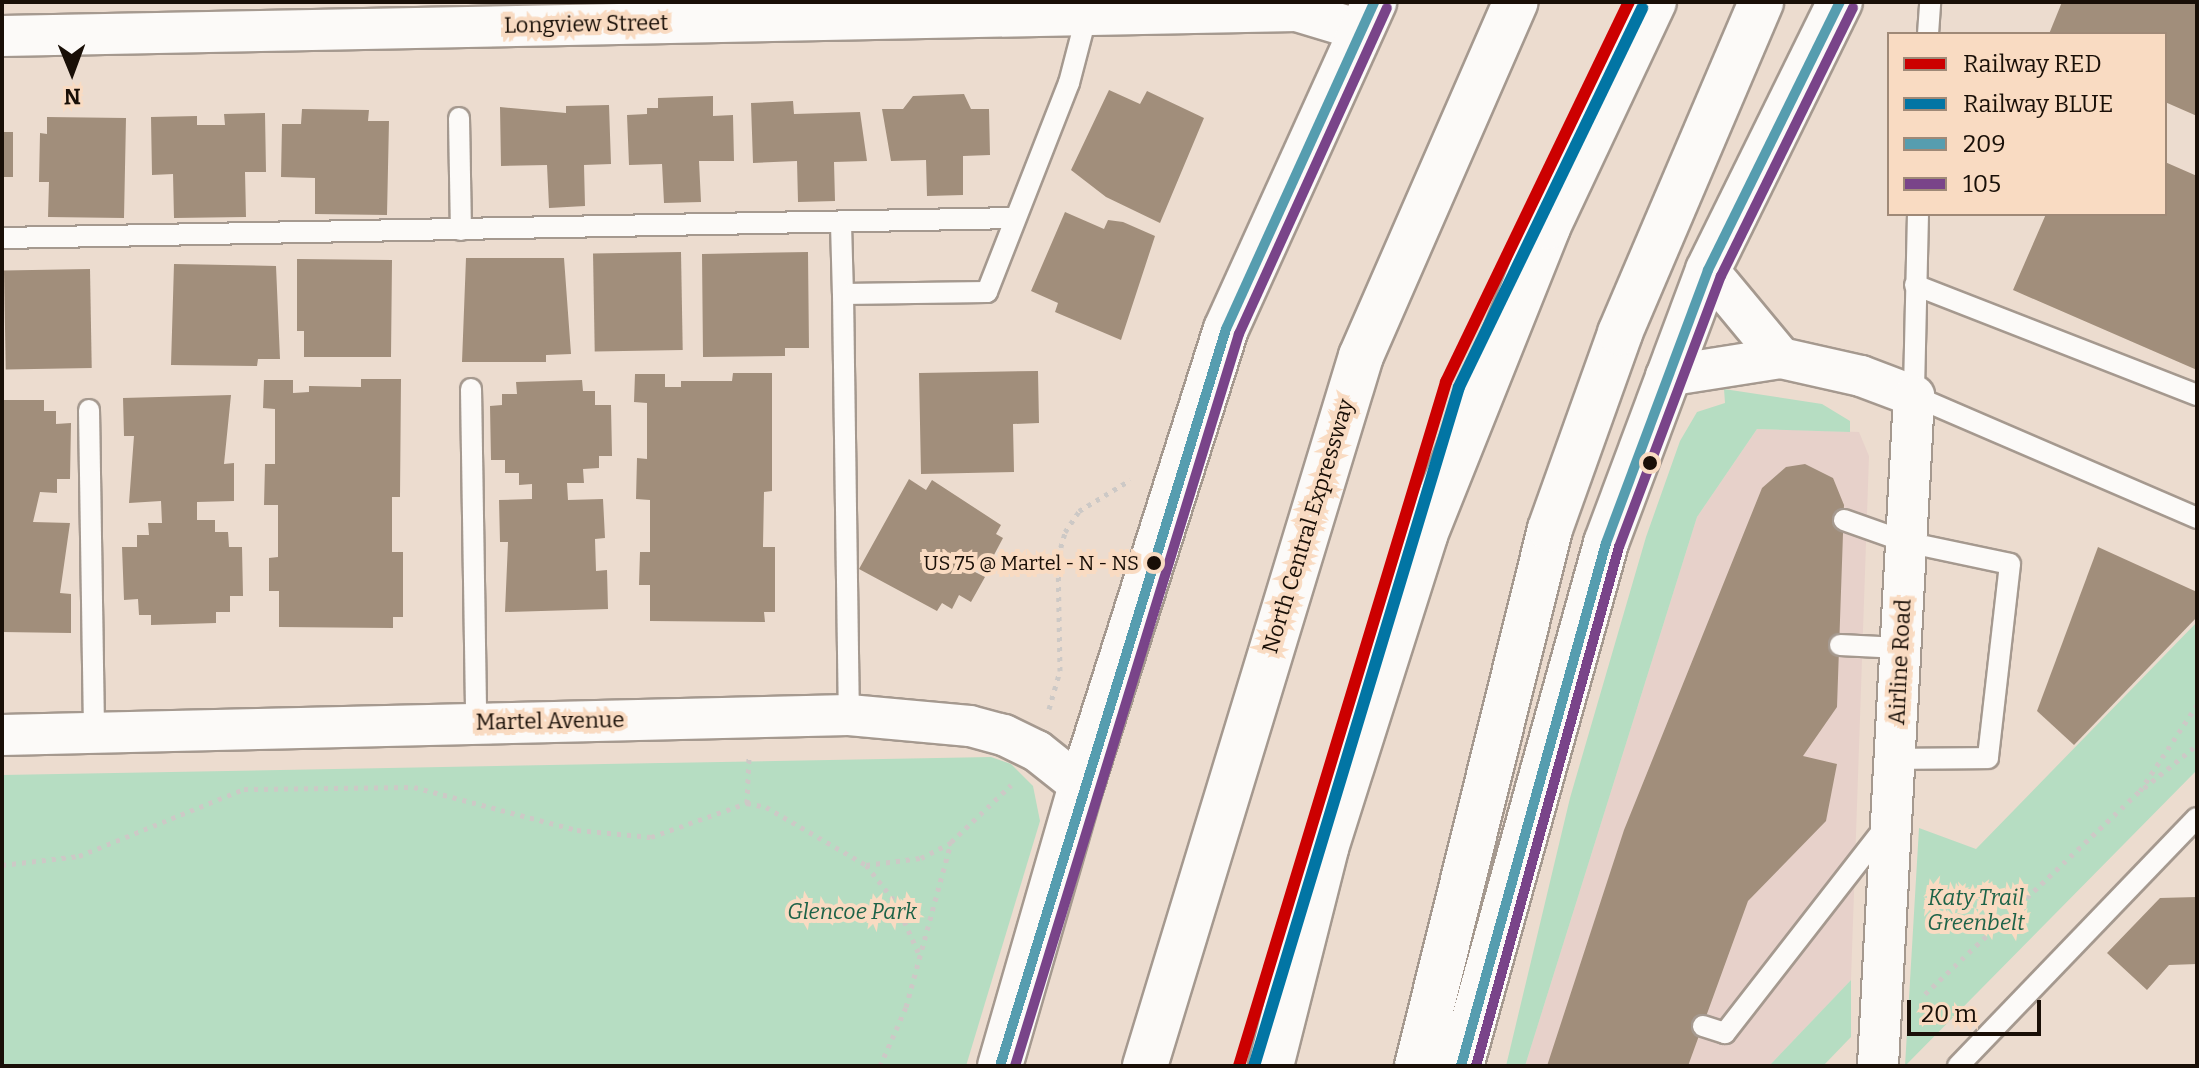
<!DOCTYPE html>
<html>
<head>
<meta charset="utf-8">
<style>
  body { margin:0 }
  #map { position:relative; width:2199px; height:1068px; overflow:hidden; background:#ecdccf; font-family:Bitter,serif }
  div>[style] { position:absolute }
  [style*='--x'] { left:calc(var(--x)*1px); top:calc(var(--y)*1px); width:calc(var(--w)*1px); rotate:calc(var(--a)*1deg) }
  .commercial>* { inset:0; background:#e7d1ca }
  .green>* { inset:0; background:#b6ddc2 }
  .building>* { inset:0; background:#a18e7b; transform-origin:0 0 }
  .path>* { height:5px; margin-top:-2.5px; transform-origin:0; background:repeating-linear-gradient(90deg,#cdc9c6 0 4px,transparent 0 10px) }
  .roads { filter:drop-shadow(2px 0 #a5998f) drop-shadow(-2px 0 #a5998f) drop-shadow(0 2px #a5998f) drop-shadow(0 -2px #a5998f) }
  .lane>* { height:20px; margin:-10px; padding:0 10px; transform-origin:10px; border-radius:10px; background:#fcfaf8 }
  .street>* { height:40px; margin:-20px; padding:0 20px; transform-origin:20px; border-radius:20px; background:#fcfaf8 }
  .secondary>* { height:44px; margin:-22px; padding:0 22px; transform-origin:22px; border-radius:22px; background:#fcfaf8 }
  .highway>* { height:44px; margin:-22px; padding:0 22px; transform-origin:22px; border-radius:22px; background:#fcfaf8 }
  .bus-1>* { height:10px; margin:-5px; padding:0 5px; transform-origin:5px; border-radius:5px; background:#569daf }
  .bus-2>* { height:10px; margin:-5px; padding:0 5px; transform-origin:5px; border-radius:5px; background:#794489 }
  .rail-1>* { height:12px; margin:-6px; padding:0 6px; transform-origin:6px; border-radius:6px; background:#c00 }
  .rail-2>* { height:12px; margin:-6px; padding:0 6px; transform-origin:6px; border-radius:6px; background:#0275a4 }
  .dots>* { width:22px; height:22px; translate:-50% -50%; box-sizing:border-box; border:4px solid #f9dbc2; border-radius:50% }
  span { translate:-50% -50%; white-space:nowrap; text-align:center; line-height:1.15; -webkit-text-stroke:8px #f9dbc2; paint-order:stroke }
  .bus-label { font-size:20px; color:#190f07 }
  .right { translate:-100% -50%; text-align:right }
  .street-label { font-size:22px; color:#190f07 }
  .park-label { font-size:22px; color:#1d6348; font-style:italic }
  .frame { position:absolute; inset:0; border:4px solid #190f07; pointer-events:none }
  .legend { position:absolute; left:1887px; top:32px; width:280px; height:184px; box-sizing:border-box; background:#f9dbc2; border:2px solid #9f8977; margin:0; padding:10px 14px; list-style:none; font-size:24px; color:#190f07 }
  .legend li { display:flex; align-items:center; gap:16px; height:40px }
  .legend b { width:40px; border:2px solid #9f8977 }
  .north { position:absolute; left:32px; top:32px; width:80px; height:80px; -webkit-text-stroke:6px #f9dbc2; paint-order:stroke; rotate:179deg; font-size:22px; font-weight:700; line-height:32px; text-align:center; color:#190f07 }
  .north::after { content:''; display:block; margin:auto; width:28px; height:36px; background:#190f07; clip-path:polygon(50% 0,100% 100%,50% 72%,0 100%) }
  .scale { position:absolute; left:1907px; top:1000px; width:134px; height:36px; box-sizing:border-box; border:4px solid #190f07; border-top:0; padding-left:10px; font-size:24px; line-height:28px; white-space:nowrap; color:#190f07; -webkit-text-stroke:6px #f9dbc2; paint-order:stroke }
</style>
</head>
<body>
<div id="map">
  <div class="commercial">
    <i style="clip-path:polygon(1757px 429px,1859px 432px,1869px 456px,1851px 980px,1769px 1066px,1525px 1066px,1697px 517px)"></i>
  </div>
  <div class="green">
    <i style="clip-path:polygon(1724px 389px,1822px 404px,1850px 421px,1850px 432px,1757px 429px,1697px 517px,1525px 1066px,1506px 1066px,1570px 798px,1646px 537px,1680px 441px,1697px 412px,1725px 403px)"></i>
    <i style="clip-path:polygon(2197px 622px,2197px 770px,1905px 1066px,1919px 828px,1976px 849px)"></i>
    <i style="clip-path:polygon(991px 757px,1011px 764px,1033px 786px,1040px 821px,966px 1066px,2px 1066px,2px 775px)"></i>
    <i style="clip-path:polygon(1851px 980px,1851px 1037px,1823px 1066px,1769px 1066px)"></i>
  </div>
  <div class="building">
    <i style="clip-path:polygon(2062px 2px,2197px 2px,2197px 116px,2165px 102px,2165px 34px,2049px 34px)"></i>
    <i style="clip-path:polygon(1109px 90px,1140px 104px,1147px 91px,1204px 118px,1160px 223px,1106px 197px,1071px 170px)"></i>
    <i style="clip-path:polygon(964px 94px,971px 109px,989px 109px,990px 155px,963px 156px,963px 195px,927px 196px,926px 160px,891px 161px,882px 109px,903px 109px,913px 96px)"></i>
    <i style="clip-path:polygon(713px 96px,713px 116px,733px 115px,734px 161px,699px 161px,701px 202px,664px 203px,662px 164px,629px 165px,627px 115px,647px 114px,647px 108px,658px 108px,658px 98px)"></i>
    <i style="clip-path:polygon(793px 101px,794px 114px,860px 112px,867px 161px,834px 162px,835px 201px,798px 202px,797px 161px,753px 163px,751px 103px)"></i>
    <i style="clip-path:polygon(609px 105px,611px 164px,584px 165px,585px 206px,549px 208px,547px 165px,501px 166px,500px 107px,566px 113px,566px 106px)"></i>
    <i style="clip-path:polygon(302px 109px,369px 110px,368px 121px,389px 121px,387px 215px,315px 214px,315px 178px,281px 177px,282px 124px,301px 124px)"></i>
    <i style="clip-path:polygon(265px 113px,266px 172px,245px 172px,246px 217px,174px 218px,173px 174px,152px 175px,151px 117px,197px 116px,197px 125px,225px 125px,224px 114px)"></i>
    <i style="clip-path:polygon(47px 117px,126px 118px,124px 218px,48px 217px,49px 182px,39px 182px,40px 133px,47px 134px)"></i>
    <i style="left:2px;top:132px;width:11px;height:45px"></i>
    <i style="clip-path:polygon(2165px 162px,2197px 176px,2197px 370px,2013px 290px,2046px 214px,2165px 214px)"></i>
    <i style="clip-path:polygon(1065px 212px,1104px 229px,1108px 220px,1123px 222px,1155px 236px,1121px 340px,1055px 312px,1058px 303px,1031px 291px)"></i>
    <i style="left:681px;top:252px;width:98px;height:88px;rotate:89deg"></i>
    <i style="clip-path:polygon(808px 252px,809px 348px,785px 348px,785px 356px,703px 357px,702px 254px)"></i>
    <i style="clip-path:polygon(466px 258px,564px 258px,571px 354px,546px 355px,546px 362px,462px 362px)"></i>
    <i style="clip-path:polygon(297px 259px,392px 260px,391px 357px,304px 357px,304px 331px,297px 331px)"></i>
    <i style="clip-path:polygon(174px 264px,276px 266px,280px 359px,258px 359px,257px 366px,171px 365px)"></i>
    <i style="left:90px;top:269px;width:99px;height:86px;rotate:89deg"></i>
    <i style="clip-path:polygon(1038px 371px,1039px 423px,1013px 424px,1014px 472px,921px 474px,919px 373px)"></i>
    <i style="clip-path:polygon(733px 373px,772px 373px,772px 491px,764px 492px,763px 547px,775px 547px,775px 612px,764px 612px,765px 622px,650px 621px,650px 585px,639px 585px,640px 552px,650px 552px,650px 500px,636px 499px,637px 458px,647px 459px,647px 403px,634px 402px,635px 374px,665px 374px,665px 387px,681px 387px,681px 381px,732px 381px)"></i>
    <i style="clip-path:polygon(361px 379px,401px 379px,400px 497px,392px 497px,392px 552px,403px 552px,403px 617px,393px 617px,393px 628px,279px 627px,279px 591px,269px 591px,269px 558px,278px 557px,278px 505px,264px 505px,265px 464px,275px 464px,275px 409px,263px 408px,264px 380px,293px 380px,293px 393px,309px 392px,309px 386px,361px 387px)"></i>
    <i style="clip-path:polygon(582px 380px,583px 391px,595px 391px,595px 405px,611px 405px,612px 456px,599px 456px,599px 468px,583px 469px,584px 483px,567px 483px,568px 500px,603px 499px,605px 538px,595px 539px,596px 571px,607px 570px,608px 609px,505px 612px,508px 542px,500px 542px,499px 500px,532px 499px,532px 484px,519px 485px,519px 473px,505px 473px,505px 460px,491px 460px,490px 406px,502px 405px,502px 394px,517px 394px,516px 382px)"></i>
    <i style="clip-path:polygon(231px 395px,224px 464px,234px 463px,234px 501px,197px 502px,197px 520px,215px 520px,215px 532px,228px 532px,229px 547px,242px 547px,243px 596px,230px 596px,230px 612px,216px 612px,216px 623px,151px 625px,151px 615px,139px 615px,138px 599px,124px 600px,122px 547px,137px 547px,137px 535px,149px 535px,148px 523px,162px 523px,161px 501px,129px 503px,134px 436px,124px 436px,123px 398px)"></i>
    <i style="clip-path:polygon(2px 400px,44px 400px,44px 411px,56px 411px,56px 424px,71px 423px,70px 479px,57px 479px,57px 493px,40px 492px,33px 522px,70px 523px,60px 593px,71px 594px,71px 633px,2px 632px)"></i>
    <i style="clip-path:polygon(1805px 464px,1833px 478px,1844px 505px,1837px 707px,1803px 756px,1837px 764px,1826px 821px,1748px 901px,1688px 1066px,1547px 1066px,1624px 830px,1762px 488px,1786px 467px)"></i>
    <i style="clip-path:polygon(909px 479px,926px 490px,932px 480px,1001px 525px,996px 534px,1003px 538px,986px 570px,976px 564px,973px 571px,985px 577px,971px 602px,959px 595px,952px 609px,942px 603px,937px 611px,859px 569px)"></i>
    <i style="clip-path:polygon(2098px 547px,2197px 592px,2197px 617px,2074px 745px,2037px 711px)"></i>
    <i style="clip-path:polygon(2197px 897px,2197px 964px,2169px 965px,2147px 990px,2107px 953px,2160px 898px)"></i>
  </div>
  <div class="path">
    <i style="--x:1049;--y:709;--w:40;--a:-74"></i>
    <i style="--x:1060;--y:671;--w:114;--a:-91"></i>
    <i style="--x:1058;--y:557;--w:26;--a:-74"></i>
    <i style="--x:1065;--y:532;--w:25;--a:-56"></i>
    <i style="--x:1079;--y:511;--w:60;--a:-31.3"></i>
    <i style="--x:2144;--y:788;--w:68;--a:-39.1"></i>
    <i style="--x:747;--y:803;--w:45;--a:-87.5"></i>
    <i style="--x:2;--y:865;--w:78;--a:-6.7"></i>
    <i style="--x:79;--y:856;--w:178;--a:-22.1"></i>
    <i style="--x:244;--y:789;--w:170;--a:-0.7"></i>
    <i style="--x:414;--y:787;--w:169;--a:14.8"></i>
    <i style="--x:577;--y:830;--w:74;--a:5.4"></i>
    <i style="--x:651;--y:837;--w:102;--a:-19.5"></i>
    <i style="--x:747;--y:803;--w:19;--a:12"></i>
    <i style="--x:766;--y:807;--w:116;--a:30.1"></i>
    <i style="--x:866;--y:865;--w:48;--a:51.7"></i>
    <i style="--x:896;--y:903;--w:54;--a:65.8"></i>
    <i style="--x:866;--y:865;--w:55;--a:-7.3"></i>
    <i style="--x:921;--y:858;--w:34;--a:-27"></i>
    <i style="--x:1925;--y:994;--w:296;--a:-43.4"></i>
    <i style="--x:2140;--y:791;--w:103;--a:-56.5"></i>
    <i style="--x:880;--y:1066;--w:64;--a:-66.2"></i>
    <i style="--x:906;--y:1007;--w:171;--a:-74.7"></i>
    <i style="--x:951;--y:842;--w:83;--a:-43.5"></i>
  </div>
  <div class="roads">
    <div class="lane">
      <i style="--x:1928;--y:34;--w:32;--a:-86"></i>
      <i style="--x:459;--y:118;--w:112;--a:89"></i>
      <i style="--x:1918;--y:214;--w:182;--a:91.3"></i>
      <i style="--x:1914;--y:396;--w:308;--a:23.3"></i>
      <i style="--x:841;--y:224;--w:70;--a:88.4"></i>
      <i style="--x:843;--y:294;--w:144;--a:-0.8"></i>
      <i style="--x:987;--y:292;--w:225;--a:-68.6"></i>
      <i style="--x:1069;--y:83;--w:71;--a:-75.4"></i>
      <i style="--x:2;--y:238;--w:1013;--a:-1.13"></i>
      <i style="--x:1915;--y:285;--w:303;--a:21.3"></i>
      <i style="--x:843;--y:294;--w:421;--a:89.2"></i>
      <i style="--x:471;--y:389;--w:334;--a:89.1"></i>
      <i style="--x:89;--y:410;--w:323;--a:89.1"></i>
      <i style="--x:1844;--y:520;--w:66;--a:19.5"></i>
      <i style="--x:1906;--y:542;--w:106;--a:11.9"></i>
      <i style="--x:2010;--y:564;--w:195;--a:96.5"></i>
      <i style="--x:1988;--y:758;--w:93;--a:179.4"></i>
      <i style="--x:1840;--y:645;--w:60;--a:2.9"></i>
      <i style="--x:1703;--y:1026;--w:23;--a:18"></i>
      <i style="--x:1725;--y:1033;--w:262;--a:-52.1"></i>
      <i style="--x:1958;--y:1066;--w:344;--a:-46.1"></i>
    </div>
    <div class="street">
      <i style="--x:2;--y:36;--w:1295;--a:-1.11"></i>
      <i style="--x:1297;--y:11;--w:66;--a:16.8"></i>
      <i style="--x:1708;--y:270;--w:114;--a:50.3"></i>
      <i style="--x:1666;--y:376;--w:116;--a:-8.9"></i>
      <i style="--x:1781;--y:358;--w:82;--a:12.7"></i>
      <i style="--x:1861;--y:376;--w:57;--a:20.7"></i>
      <i style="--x:1914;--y:396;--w:671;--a:93.08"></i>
      <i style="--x:2;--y:735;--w:847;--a:-1.35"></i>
      <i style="--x:849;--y:715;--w:121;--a:5.2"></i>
      <i style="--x:970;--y:726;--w:35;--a:15"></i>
      <i style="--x:1004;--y:735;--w:37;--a:26"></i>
      <i style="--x:1037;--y:751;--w:56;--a:38.5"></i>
    </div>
    <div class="secondary">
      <i style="--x:1000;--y:1066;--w:291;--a:-73.9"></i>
      <i style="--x:1081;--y:786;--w:479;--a:-72.4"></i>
      <i style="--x:1226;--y:329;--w:359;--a:-65.6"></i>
      <i style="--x:1461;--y:1066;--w:543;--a:-74.5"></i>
      <i style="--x:1606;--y:543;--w:291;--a:-69.5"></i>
      <i style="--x:1708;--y:270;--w:299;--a:-63.8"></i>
    </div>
    <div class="highway">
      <i style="--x:1145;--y:1066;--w:742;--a:-73.08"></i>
      <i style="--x:1361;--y:356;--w:386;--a:-66.4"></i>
      <i style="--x:1271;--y:1066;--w:225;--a:-75.8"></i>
      <i style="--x:1326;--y:848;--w:328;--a:-72.4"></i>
      <i style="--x:1425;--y:535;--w:332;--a:-68.2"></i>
      <i style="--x:1548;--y:227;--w:249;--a:-64.8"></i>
      <i style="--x:1417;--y:1066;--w:553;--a:-76.09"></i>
      <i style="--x:1550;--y:529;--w:208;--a:-70.3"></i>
      <i style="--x:1620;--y:333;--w:360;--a:-66.9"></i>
    </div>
  </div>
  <div class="bus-1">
    <i style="--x:1000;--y:1066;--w:771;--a:-72.95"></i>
    <i style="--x:1226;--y:329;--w:359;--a:-65.6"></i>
    <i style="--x:1461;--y:1066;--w:543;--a:-74.5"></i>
    <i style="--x:1606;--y:543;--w:291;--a:-69.5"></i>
    <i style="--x:1708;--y:270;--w:299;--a:-63.8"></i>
  </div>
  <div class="bus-2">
    <i style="--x:1015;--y:1066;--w:766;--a:-72.99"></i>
    <i style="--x:1239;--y:334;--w:358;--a:-65.6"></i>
    <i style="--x:1476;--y:1066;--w:538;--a:-74.6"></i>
    <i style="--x:1619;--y:547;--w:290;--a:-69.4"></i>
    <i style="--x:1721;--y:276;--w:299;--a:-63.8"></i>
  </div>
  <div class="rail-1">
    <i style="--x:1239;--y:1066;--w:715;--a:-73.16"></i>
    <i style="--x:1446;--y:382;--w:422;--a:-64.3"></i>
  </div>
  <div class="rail-2">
    <i style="--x:1254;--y:1066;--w:709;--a:-73.2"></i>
    <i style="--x:1459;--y:387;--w:421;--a:-64.2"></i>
  </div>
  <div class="dots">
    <i style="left:1650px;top:463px;background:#190f07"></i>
    <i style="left:1154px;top:563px;background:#190f07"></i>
  </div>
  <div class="bus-label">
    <span class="right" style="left:1139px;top:563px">US 75 @ Martel - N - NS</span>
  </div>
  <div class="street-label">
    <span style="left:586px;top:24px;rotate:-1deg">Longview Street</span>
    <span style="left:1308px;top:526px;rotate:-73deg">North Central Expressway</span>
    <span style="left:1900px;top:662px;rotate:-87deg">Airline Road</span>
    <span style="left:550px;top:721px;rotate:-1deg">Martel Avenue</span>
  </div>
  <div class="park-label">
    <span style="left:1976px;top:910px">Katy Trail<br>Greenbelt</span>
    <span style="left:852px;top:912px">Glencoe Park</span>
  </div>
  <div class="frame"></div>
  <ul class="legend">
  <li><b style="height:10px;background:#c00"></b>Railway RED</li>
  <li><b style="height:10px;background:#0275a4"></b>Railway BLUE</li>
  <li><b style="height:10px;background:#569daf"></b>209</li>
  <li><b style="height:10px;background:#794489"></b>105</li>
  </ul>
  <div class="north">N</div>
  <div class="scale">20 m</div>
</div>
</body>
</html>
